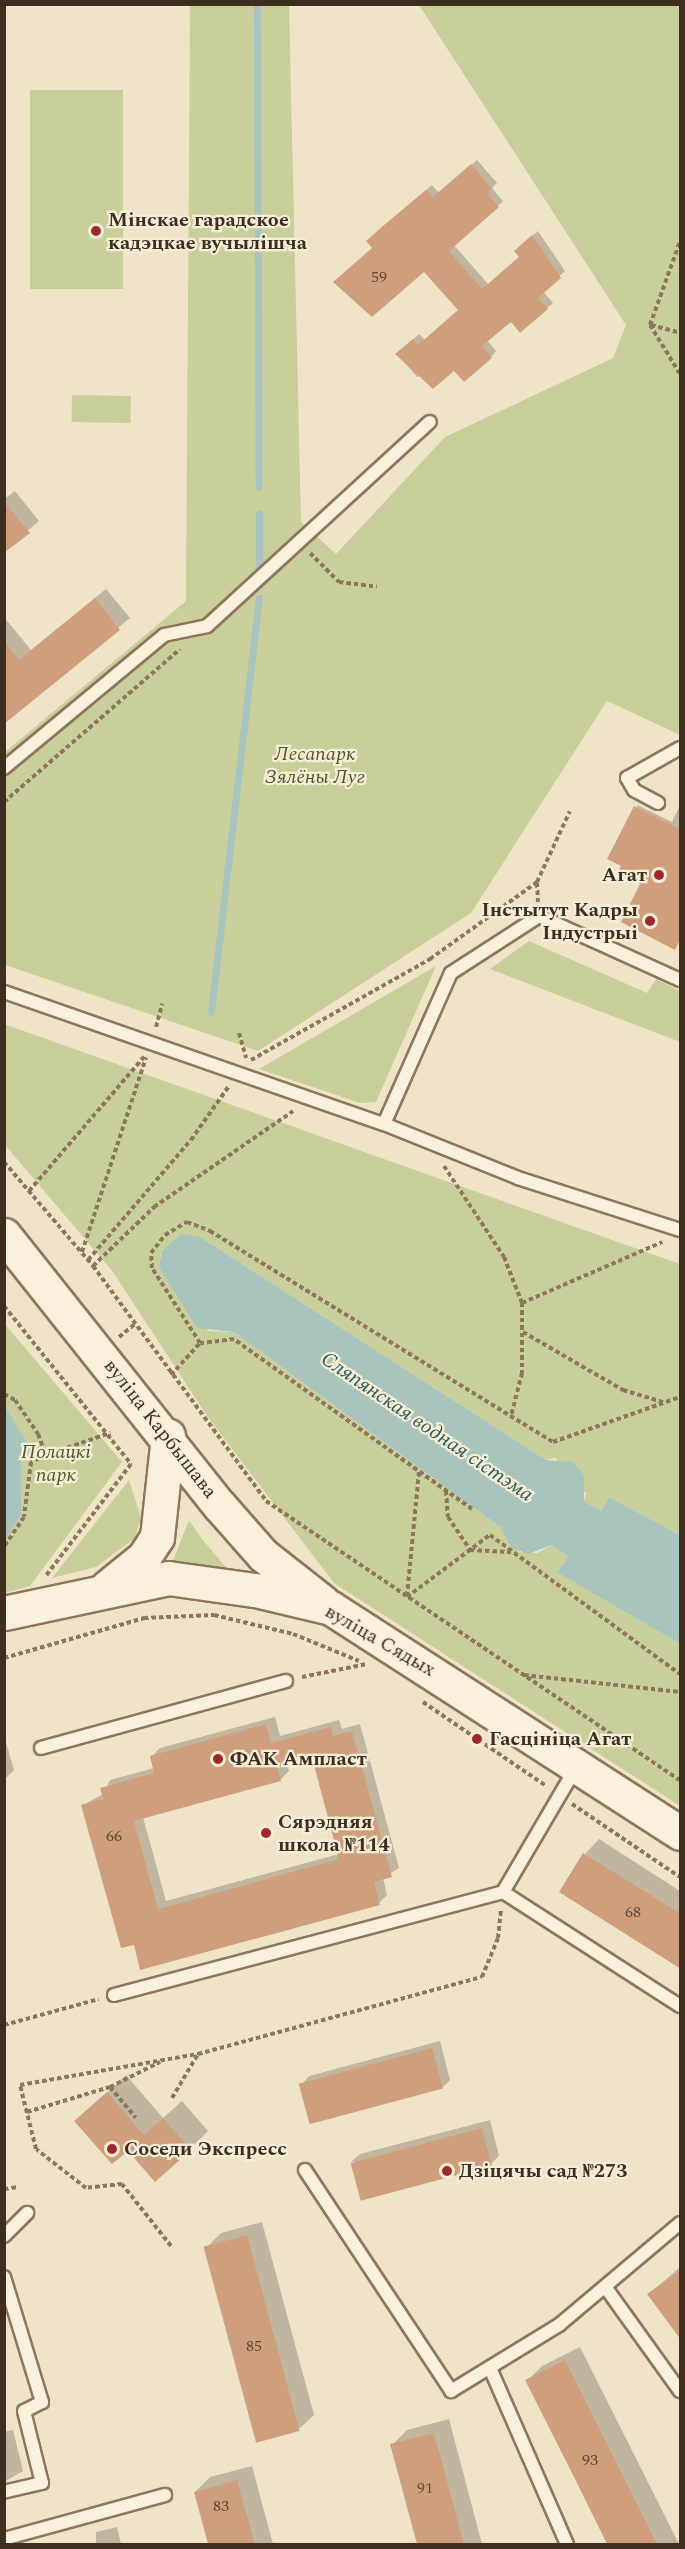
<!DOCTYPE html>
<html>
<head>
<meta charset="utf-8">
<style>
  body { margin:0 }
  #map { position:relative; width:685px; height:2549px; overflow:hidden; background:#f0e4c8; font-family:Spectral,serif }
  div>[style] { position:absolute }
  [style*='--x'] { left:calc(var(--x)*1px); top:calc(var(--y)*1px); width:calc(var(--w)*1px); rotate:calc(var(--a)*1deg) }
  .green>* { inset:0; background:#c9cf9b; transform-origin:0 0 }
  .water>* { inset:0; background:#a9c4bc }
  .shadow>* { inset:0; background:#0003 }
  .stream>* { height:7px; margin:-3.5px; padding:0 3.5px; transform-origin:3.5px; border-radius:3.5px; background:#a9c4bc }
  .building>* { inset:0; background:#cf9f7d; transform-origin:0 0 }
  .path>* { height:4px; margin-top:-2px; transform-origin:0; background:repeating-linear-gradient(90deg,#8d765c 0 4.5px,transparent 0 7.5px) }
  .roads { filter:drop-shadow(2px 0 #8d765c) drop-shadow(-2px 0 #8d765c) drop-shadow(0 2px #8d765c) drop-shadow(0 -2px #8d765c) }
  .lane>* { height:12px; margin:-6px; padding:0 6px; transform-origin:6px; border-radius:6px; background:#faf1dc }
  .secondary>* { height:33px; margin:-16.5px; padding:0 16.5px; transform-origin:16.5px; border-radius:16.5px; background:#faf1dc }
  .dots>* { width:16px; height:16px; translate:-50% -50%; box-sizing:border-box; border:3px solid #f7eed8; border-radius:50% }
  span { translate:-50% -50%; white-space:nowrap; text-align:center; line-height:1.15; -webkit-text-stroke:4.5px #f7eed8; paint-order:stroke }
  .number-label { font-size:16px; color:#624a37 }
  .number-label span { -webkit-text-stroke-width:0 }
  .poi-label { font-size:20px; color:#3d2e20; font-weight:700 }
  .left { translate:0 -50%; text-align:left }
  .right { translate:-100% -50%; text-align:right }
  .park-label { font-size:20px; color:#4d5a26; font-style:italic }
  .street-label { font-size:20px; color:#3d2e20 }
  .water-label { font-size:21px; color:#2f5d5a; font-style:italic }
  .frame { position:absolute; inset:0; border:6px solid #3d2e20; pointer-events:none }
</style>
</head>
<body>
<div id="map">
  <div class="green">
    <i style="clip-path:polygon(190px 5px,289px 5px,301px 522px,336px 554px,445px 437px,613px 358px,626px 325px,419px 5px,680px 5px,680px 735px,607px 701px,471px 913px,258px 1051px,5px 965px,5px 752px,186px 601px)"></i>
    <i style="left:30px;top:90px;width:93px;height:199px"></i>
    <i style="left:72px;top:395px;width:59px;height:27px;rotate:1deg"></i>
    <i style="clip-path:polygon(529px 941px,647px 993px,656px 979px,680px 991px,680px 1042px,490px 969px)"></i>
    <i style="clip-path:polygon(436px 966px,376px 1102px,360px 1103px,259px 1069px)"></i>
    <i style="clip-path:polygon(4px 1024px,680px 1264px,680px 1535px,609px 1497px,601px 1511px,584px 1501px,586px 1493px,555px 1458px,546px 1460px,200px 1237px,177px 1237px,160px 1256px,208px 1331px,234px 1332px,500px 1527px,520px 1552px,537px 1553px,552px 1545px,568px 1557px,558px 1572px,680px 1644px,680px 1806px,334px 1583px,207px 1416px,113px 1272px,5px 1145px)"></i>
    <i style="clip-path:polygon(4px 1323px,122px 1462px,30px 1586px,5px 1593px)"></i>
    <i style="clip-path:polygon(129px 1480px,141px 1518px,135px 1538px,96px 1567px,52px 1578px)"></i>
    <i style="clip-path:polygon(189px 1520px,202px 1539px,231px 1573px,170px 1568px)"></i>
  </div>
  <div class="water">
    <i style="clip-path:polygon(181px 1234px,200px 1237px,546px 1460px,573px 1462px,584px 1475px,584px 1501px,601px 1511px,609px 1497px,680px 1535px,680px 1644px,557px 1572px,568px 1557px,552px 1545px,528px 1554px,512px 1548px,500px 1527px,234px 1332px,197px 1328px,159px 1267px,162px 1251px)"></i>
    <i style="clip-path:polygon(5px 1406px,32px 1451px,21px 1457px,21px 1514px,5px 1540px)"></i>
  </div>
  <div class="shadow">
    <i style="clip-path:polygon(477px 160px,497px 183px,492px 188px,503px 201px,454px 245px,489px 285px,521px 256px,522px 245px,538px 231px,565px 271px,543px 291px,553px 303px,547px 308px,521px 331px,511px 320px,487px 340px,496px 351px,491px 357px,417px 377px,397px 354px,419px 334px,425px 340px,460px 310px,425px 270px,374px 248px,391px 220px,432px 185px,439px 193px)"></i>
    <i style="clip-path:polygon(15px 491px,39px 521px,4px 551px,4px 499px)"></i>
    <i style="clip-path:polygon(106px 589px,130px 618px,4px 722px,4px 617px,31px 650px)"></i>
    <i style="clip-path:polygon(637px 805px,672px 822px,680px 805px,680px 938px,642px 883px)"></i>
    <i style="clip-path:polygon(evenodd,275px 1717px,280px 1736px,339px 1720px,342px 1729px,360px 1724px,399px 1868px,383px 1878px,387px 1895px,379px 1903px,135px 1943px,83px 1805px,103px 1794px,110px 1780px,154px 1768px,151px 1757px,160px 1748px,275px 1717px,312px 1752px,339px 1854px,166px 1901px,143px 1817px,280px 1780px,289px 1771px,285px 1759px,312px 1752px)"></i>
    <i style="clip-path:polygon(4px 1735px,14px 1770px,4px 1780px)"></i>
    <i style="clip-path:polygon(599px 1839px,680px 1891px,680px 1967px,585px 1854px)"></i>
    <i style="clip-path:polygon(440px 2041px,450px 2080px,442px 2088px,301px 2085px,309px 2076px)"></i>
    <i style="clip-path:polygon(126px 2075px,163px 2118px,182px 2101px,208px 2131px,190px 2149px,128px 2148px,76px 2121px)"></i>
    <i style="clip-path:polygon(490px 2120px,499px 2156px,491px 2164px,351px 2162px,360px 2154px)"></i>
    <i style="clip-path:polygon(262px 2222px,314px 2415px,299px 2429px,206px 2248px,221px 2233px)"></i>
    <i style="clip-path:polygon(680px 2267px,680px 2338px,649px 2294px)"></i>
    <i style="clip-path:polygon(580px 2347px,679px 2544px,609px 2544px,527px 2381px,542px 2366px)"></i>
    <i style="clip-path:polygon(449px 2419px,482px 2544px,419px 2544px,392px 2445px,407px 2430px)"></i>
    <i style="clip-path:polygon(13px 2430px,23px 2471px,4px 2482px,4px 2432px)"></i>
    <i style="clip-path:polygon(252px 2466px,273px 2544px,209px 2544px,195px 2492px,210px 2477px)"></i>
    <i style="clip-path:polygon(117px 2527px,121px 2544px,96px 2544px,96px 2532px)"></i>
  </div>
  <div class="stream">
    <i style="--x:257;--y:4;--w:483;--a:89.8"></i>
    <i style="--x:259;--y:513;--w:53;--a:90"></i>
    <i style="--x:211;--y:1012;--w:417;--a:-83.4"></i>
  </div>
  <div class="building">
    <i style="clip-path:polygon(471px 164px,492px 189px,487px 194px,499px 207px,449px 251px,482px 289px,519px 257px,514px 251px,532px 235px,561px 278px,538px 298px,548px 309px,520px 333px,511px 322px,482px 346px,492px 358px,464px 382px,454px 371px,433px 389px,395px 354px,413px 339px,418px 345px,458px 310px,424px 272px,372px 317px,333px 282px,372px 248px,366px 241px,384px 225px,426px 190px,433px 197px)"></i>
    <i style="clip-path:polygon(4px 502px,30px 533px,4px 553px)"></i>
    <i style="clip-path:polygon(95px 598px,120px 630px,4px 724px,4px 641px,19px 660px)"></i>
    <i style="clip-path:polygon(634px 806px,681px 830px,681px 938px,675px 950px,621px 922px,640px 884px,618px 872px,621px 866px,607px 859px)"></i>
    <i style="clip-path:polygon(evenodd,266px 1724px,271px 1743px,331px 1727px,333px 1736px,352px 1731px,392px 1877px,374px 1882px,380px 1905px,140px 1970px,134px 1945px,121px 1948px,81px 1805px,103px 1799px,100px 1788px,154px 1773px,150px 1756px,266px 1724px,311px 1754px,339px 1859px,158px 1909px,134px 1821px,281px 1781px,276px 1763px,311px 1754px)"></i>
    <i style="clip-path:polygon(583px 1853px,681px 1914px,681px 1969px,559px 1892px)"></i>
    <i style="left:432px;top:2048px;width:42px;height:138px;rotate:75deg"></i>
    <i style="clip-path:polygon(107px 2092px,144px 2135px,163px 2118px,191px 2150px,155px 2182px,128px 2151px,112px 2164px,74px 2121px)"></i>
    <i style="left:482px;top:2128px;width:39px;height:136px;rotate:75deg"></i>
    <i style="left:247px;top:2235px;width:203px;height:45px;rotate:75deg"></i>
    <i style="clip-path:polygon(681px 2270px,681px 2340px,647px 2294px)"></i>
    <i style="clip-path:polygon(565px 2360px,657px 2544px,607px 2544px,575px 2479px,525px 2380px)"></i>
    <i style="clip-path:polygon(434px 2433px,464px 2544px,417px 2544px,407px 2507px,390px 2444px)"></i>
    <i style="clip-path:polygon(237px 2480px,255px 2544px,208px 2544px,194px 2492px)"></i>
  </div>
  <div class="path">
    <i style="--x:650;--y:325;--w:89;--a:-70.3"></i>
    <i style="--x:650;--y:325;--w:57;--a:58.5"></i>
    <i style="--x:651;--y:325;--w:30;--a:15"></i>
    <i style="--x:310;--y:553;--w:41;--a:45"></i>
    <i style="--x:339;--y:582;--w:38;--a:7"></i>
    <i style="--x:4;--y:802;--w:233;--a:-41"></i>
    <i style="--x:537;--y:883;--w:19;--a:87"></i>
    <i style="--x:156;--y:1027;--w:24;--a:-75"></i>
    <i style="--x:239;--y:1033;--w:26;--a:74"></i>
    <i style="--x:251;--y:1060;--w:206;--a:-29.4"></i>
    <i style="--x:430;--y:959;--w:132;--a:-35.7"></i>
    <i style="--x:537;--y:882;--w:78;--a:-65.1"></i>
    <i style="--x:4;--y:1162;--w:137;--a:49.4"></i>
    <i style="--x:93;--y:1266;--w:292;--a:53.6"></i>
    <i style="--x:266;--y:1501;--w:499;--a:34"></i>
    <i style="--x:444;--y:1166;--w:109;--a:56.6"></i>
    <i style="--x:504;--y:1257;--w:49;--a:68.6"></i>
    <i style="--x:522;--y:1303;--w:70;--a:90"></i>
    <i style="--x:522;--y:1373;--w:44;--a:104.3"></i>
    <i style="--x:29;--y:1191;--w:177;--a:-49.4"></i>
    <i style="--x:82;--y:1252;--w:205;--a:-71.8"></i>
    <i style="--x:88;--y:1260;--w:158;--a:-49.4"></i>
    <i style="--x:191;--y:1140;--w:66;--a:-54.9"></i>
    <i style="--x:93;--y:1266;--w:85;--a:-44"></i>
    <i style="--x:154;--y:1207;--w:169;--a:-34.6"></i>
    <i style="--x:522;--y:1303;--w:153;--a:-23.5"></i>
    <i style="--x:4;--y:1306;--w:203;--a:51.2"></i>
    <i style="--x:131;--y:1464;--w:142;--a:127.3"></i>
    <i style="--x:523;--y:1332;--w:116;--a:30.1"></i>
    <i style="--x:623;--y:1390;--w:42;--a:16.7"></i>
    <i style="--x:119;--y:1337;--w:21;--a:-39"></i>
    <i style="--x:171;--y:1375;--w:43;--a:-47.8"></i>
    <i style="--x:4;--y:1394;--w:13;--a:29"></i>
    <i style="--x:15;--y:1400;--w:41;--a:55.9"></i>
    <i style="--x:38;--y:1434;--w:22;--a:69"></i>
    <i style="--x:46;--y:1455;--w:17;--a:155"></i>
    <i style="--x:31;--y:1462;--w:55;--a:97.3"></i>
    <i style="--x:24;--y:1517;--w:36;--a:124"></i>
    <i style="--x:46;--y:1455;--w:68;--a:-19"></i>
    <i style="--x:446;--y:1491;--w:26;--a:86"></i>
    <i style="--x:448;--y:1517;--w:40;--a:56"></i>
    <i style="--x:470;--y:1550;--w:41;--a:2.8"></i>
    <i style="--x:472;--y:1509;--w:292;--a:-144.5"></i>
    <i style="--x:234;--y:1339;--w:34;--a:173"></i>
    <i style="--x:200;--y:1343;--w:89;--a:-122.6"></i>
    <i style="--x:152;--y:1268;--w:15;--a:-94"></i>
    <i style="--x:151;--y:1253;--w:23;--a:-52"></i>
    <i style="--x:165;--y:1235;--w:26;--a:-31"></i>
    <i style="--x:187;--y:1222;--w:25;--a:21"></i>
    <i style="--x:210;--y:1231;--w:403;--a:31.6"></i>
    <i style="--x:553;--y:1442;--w:135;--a:-19.5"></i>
    <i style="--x:407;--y:1596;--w:126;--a:-84.5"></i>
    <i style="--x:407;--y:1597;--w:104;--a:-36.8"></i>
    <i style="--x:490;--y:1535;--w:235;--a:36.2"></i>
    <i style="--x:4;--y:1658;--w:146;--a:-15.9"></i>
    <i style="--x:144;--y:1618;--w:70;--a:-2.5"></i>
    <i style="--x:214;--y:1615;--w:81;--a:13.5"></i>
    <i style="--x:293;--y:1634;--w:71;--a:22.2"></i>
    <i style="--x:524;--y:1675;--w:157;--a:6.2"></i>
    <i style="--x:302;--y:1677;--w:66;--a:-11.3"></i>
    <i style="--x:423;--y:1702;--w:149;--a:34.3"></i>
    <i style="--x:572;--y:1804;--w:130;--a:34.1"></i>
    <i style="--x:4;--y:2025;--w:98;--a:-15.3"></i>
    <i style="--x:110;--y:2087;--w:56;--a:-26.6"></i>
    <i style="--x:172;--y:2098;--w:51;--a:-59.4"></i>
    <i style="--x:198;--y:2054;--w:294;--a:-15.2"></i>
    <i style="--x:482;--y:1977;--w:42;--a:-67.7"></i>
    <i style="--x:498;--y:1938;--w:29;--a:-84"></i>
    <i style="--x:27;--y:2112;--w:87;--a:-16.8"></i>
    <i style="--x:110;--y:2087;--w:40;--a:50"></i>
    <i style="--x:4;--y:2189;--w:15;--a:-8"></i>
    <i style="--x:171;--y:2246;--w:79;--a:-128.3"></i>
    <i style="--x:122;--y:2184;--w:36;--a:174"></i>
    <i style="--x:86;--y:2188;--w:63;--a:-142"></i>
    <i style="--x:36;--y:2149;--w:66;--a:-104"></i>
    <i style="--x:20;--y:2085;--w:181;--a:-9.9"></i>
  </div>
  <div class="roads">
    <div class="lane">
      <i style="--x:4;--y:768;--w:208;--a:-39.7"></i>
      <i style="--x:164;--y:635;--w:44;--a:-11.8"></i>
      <i style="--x:207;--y:626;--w:302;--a:-42.5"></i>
      <i style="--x:658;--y:803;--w:27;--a:-152"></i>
      <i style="--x:634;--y:790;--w:14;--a:-120"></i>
      <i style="--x:627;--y:778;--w:61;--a:-29.5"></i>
      <i style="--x:4;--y:992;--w:402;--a:19.2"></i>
      <i style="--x:384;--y:1124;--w:144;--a:21.9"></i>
      <i style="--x:518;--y:1178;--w:170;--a:17.8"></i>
      <i style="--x:384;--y:1124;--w:165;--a:-66.1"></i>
      <i style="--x:451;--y:973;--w:105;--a:-32.9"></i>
      <i style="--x:539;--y:916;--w:155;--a:24.4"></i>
      <i style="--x:41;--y:1748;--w:254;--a:-15.3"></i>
      <i style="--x:503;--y:1892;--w:211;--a:32.8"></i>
      <i style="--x:114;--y:1995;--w:402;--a:-14.8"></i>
      <i style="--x:503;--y:1892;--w:146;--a:-59.6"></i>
      <i style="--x:305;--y:2170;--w:265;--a:56.5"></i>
      <i style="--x:451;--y:2391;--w:127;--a:-31.4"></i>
      <i style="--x:559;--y:2325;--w:158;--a:-40.1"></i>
      <i style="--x:4;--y:2236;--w:33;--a:-45"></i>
      <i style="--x:4;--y:2277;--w:131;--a:73.1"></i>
      <i style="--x:42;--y:2402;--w:20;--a:153"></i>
      <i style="--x:24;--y:2411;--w:74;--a:76"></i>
      <i style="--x:42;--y:2483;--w:39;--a:167"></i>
      <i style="--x:606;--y:2288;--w:127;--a:54.3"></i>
      <i style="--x:490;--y:2368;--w:192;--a:66.4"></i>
      <i style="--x:4;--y:2539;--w:167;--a:-15.3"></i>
    </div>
    <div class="secondary">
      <i style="--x:4;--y:1235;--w:345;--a:51.5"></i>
      <i style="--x:219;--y:1505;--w:67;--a:48.7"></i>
      <i style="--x:263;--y:1555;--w:76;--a:38.1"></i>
      <i style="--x:107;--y:1587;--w:48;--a:-39"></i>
      <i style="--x:144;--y:1557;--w:24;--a:-57"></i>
      <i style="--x:157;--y:1537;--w:102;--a:-83.8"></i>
      <i style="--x:4;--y:1613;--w:168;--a:-12"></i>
      <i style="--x:168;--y:1578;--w:88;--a:7.9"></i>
      <i style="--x:255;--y:1590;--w:78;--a:13.3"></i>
      <i style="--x:331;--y:1608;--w:415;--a:32.8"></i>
    </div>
  </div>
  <div class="dots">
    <i style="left:96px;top:231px;background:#9e2a2b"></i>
    <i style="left:659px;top:875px;background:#9e2a2b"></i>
    <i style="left:650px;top:921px;background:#9e2a2b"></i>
    <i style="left:477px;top:1739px;background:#9e2a2b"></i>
    <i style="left:218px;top:1759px;background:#9e2a2b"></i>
    <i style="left:266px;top:1833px;background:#9e2a2b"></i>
    <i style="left:112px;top:2149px;background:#9e2a2b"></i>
    <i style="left:447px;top:2171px;background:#9e2a2b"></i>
  </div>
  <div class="number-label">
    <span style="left:379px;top:277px">59</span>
    <span style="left:114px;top:1836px">66</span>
    <span style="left:633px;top:1912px">68</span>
    <span style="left:254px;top:2346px">85</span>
    <span style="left:590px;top:2460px">93</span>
    <span style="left:425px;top:2488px">91</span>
    <span style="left:221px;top:2506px">83</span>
  </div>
  <div class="poi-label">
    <span class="left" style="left:108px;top:232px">Мінскае гарадское<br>кадэцкае вучылішча</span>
    <span class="right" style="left:647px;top:875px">Агат</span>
    <span class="right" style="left:638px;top:922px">Інстытут Кадры<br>Індустрыі</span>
    <span class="left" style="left:489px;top:1739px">Гасцініца Агат</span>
    <span class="left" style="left:230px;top:1759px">ФАК Ампласт</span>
    <span class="left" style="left:278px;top:1834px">Сярэдняя<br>школа №114</span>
    <span class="left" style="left:124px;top:2149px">Соседи Экспресс</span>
    <span class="left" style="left:459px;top:2171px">Дзіцячы сад №273</span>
  </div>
  <div class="park-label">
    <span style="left:315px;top:766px">Лесапарк<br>Зялёны Луг</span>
    <span style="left:56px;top:1464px">Полацкі<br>парк</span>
  </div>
  <div class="street-label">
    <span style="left:160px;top:1429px;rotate:52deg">вуліца Карбышава</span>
    <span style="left:380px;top:1641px;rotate:30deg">вуліца Сядых</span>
  </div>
  <div class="water-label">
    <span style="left:427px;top:1427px;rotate:34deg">Сляпянская водная сістэма</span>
  </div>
  <div class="frame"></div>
</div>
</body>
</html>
